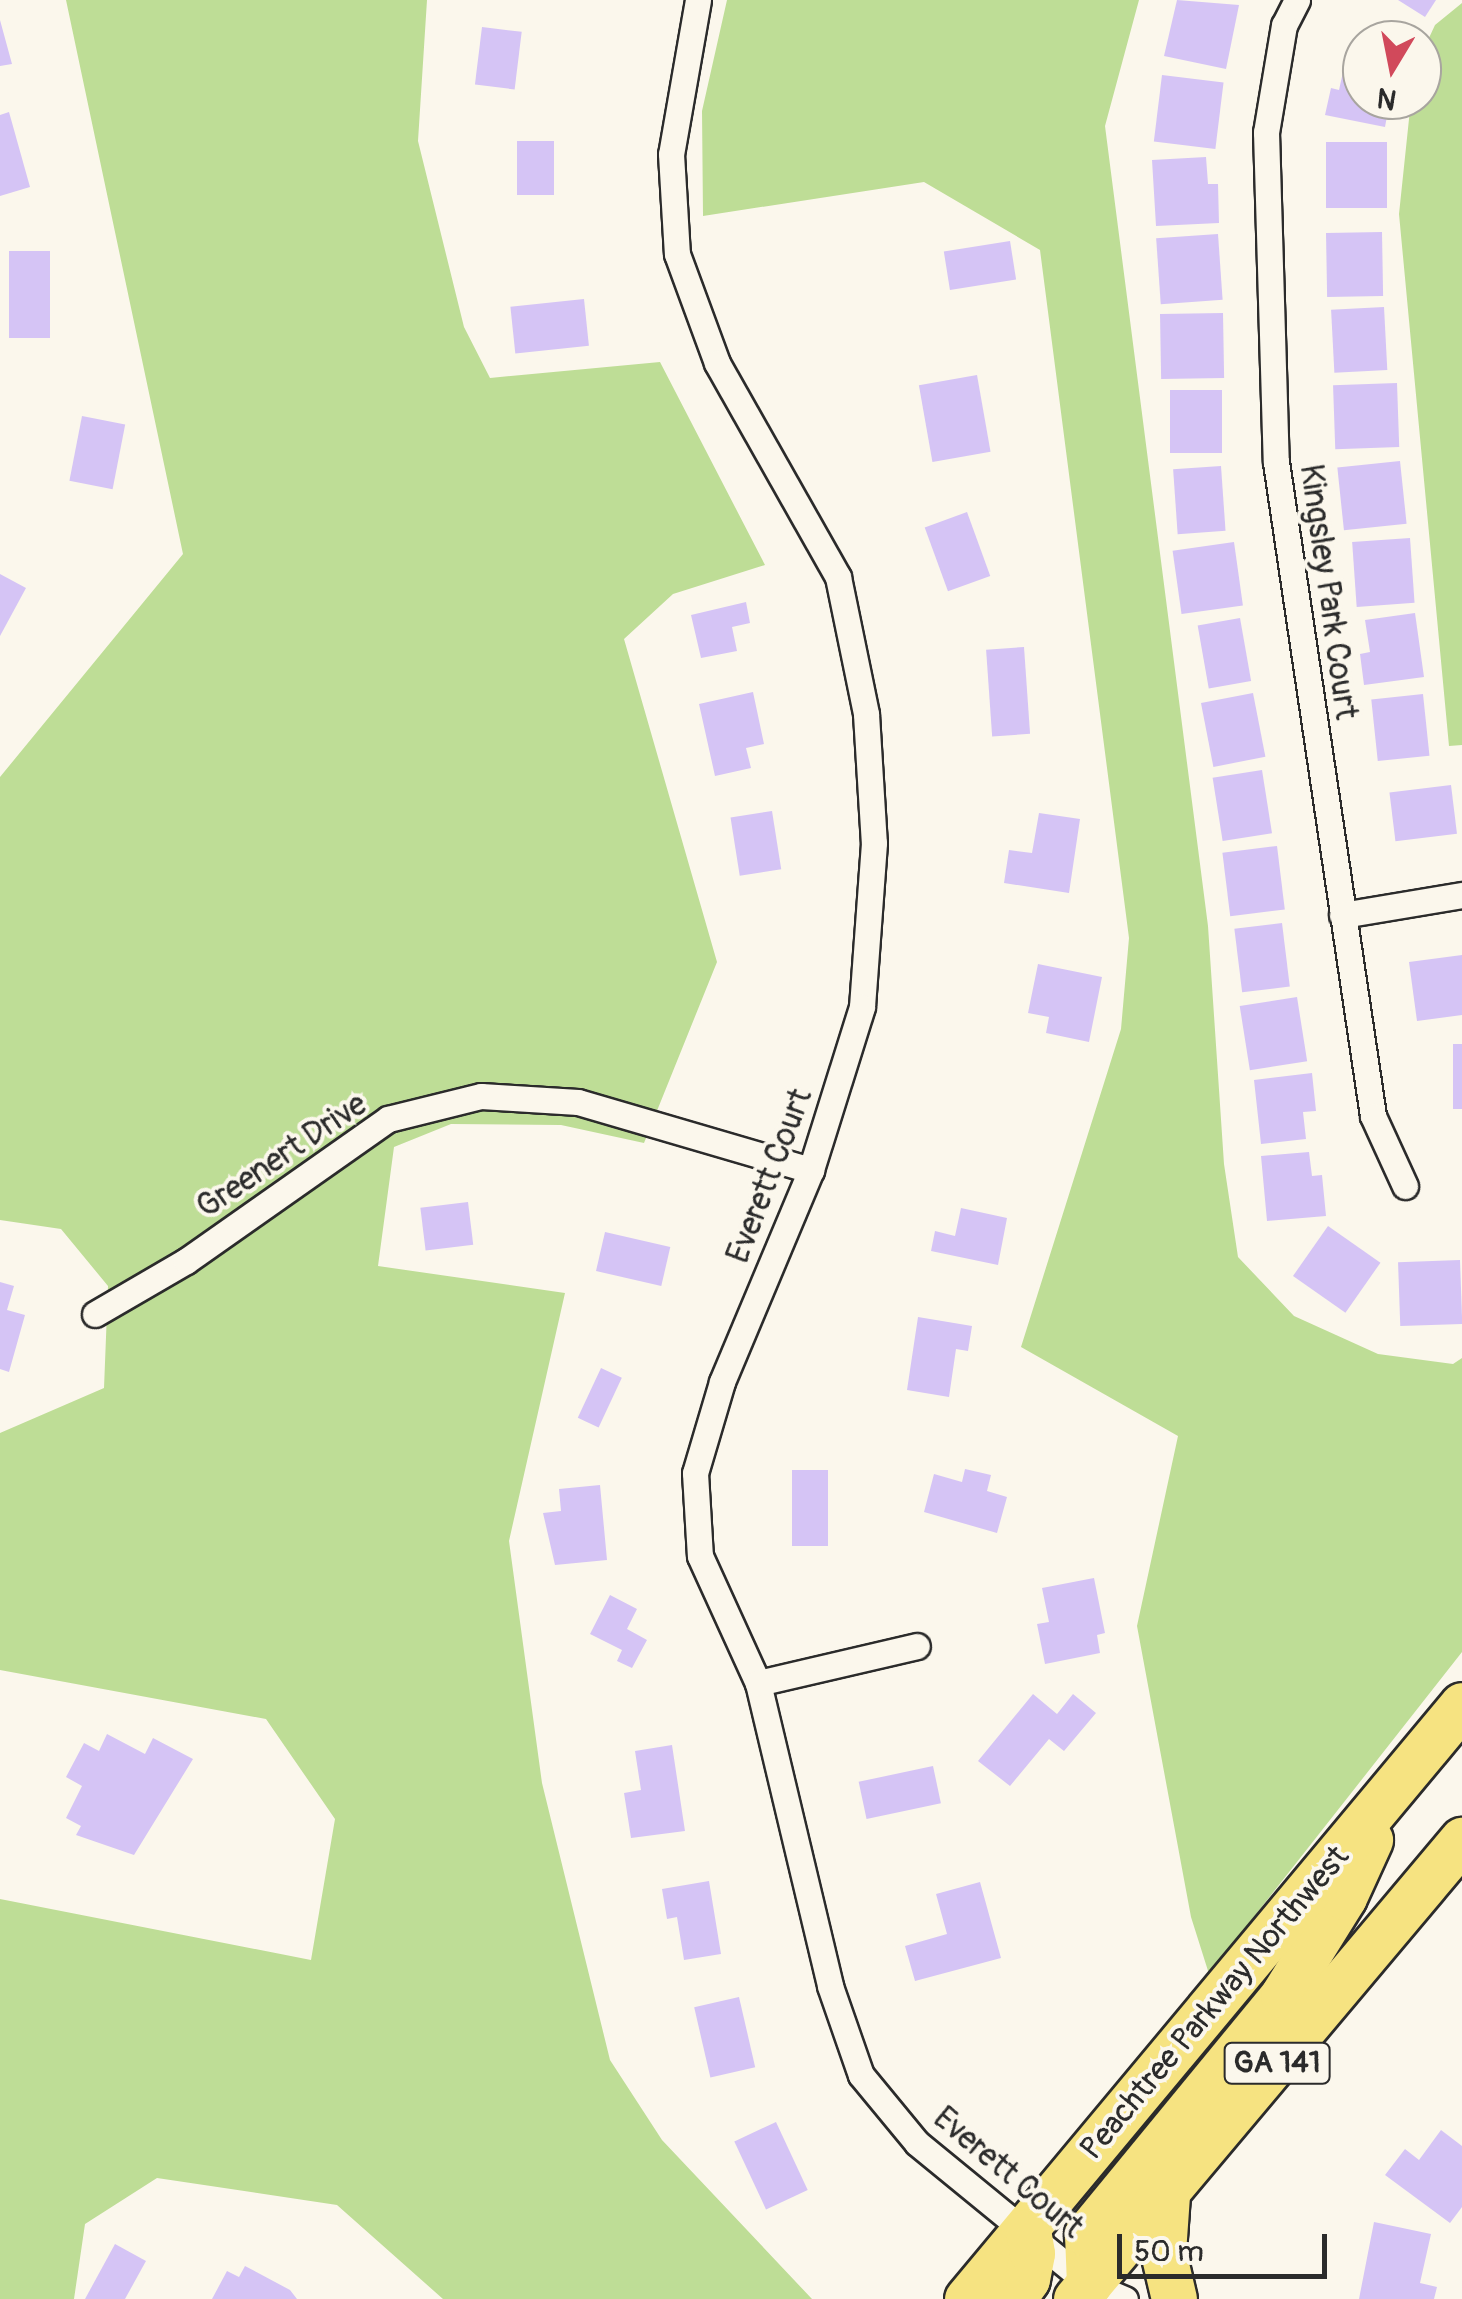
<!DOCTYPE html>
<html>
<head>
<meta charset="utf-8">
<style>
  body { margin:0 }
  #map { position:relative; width:1462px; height:2299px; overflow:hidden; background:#fbf7ec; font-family:Pangolin,sans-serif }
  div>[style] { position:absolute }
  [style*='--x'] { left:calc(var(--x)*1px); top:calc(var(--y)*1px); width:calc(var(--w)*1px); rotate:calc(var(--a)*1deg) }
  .green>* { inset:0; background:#bedd96 }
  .building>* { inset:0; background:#d5c4f5; transform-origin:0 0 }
  .roads { filter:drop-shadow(2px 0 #2b2b2b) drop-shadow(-2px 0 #2b2b2b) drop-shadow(0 2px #2b2b2b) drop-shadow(0 -2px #2b2b2b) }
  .street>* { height:25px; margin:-12.5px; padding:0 12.5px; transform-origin:12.5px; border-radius:12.5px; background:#fbf7ec }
  .highway>* { height:45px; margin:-22.5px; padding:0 22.5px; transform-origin:22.5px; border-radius:22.5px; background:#f6e381 }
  span { translate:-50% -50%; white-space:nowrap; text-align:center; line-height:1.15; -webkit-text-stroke:8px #fbf7ec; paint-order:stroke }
  .shield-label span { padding:2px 8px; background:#fbf7ec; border:2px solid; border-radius:8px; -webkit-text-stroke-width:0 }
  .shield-label { font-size:30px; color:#2b2b2b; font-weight:700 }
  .street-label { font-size:32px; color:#2b2b2b }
  .north { position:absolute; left:1342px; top:20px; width:100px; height:100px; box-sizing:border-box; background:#fbf7ec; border:2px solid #a8a59f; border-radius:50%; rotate:190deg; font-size:28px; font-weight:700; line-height:40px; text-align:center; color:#2b2b2b }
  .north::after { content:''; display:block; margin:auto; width:35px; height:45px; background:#d1495b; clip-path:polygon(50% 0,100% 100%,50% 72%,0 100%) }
  .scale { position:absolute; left:1117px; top:2234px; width:210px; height:45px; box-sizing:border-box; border:5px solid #2b2b2b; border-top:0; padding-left:12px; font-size:30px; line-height:35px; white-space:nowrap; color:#2b2b2b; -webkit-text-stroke:8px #fbf7ec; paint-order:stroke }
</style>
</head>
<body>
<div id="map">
  <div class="green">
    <i style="clip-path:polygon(66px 0,427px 0,418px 141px,464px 327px,490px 378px,660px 362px,765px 565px,673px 594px,624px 639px,717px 962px,644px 1143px,561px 1125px,451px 1124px,394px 1147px,378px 1266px,565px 1293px,509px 1541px,542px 1783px,610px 2060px,662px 2140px,812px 2299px,443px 2299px,337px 2205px,157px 2178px,85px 2224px,74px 2299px,0 2299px,0 1899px,311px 1960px,335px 1819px,266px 1719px,0 1670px,0 1433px,104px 1388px,108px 1286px,61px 1229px,0 1220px,0 777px,183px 554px)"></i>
    <i style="clip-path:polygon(727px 0,1139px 0,1105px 126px,1208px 926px,1224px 1164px,1238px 1257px,1294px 1316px,1378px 1354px,1453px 1364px,1462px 1358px,1462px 1652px,1209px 1974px,1191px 1917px,1137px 1626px,1178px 1436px,1021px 1347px,1121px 1029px,1129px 938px,1040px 250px,924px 182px,703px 216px,702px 111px)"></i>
    <i style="clip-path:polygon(1462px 3px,1462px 745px,1449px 746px,1399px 214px,1411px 100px,1422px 100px,1422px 53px,1435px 25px)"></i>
  </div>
  <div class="building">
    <i style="clip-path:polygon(1177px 0,1239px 5px,1226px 69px,1164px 56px)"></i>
    <i style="clip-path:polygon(1398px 0,1436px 0,1425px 17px)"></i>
    <i style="clip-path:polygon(0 20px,12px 64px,0 66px)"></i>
    <i style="left:482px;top:27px;width:40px;height:58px;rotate:7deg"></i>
    <i style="clip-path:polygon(1347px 54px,1362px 57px,1362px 100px,1390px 100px,1385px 127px,1325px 115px,1331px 88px,1339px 90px)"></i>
    <i style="left:1162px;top:75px;width:62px;height:67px;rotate:7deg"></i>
    <i style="clip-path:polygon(9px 112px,30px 187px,0 196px,0 115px)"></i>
    <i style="left:517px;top:141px;width:37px;height:54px"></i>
    <i style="left:1326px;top:142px;width:61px;height:66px"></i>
    <i style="clip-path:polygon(1206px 157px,1208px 184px,1218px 184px,1219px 223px,1156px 226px,1152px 160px)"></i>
    <i style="left:1382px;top:232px;width:64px;height:56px;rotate:89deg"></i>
    <i style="left:1218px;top:234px;width:66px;height:62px;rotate:86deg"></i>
    <i style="left:1010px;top:241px;width:39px;height:67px;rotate:81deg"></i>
    <i style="left:9px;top:251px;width:41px;height:87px"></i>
    <i style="left:584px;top:299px;width:47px;height:74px;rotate:84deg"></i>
    <i style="left:1384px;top:307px;width:63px;height:53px;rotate:87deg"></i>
    <i style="left:1223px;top:313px;width:65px;height:63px;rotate:89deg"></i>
    <i style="left:977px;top:375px;width:78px;height:59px;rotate:80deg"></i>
    <i style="left:1397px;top:383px;width:64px;height:64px;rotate:88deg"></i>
    <i style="left:1170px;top:390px;width:52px;height:63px"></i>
    <i style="left:82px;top:416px;width:44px;height:66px;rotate:11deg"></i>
    <i style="left:1400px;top:461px;width:63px;height:63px;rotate:84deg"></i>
    <i style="left:1221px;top:466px;width:65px;height:48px;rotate:86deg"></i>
    <i style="left:967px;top:512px;width:68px;height:45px;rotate:70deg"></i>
    <i style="left:1410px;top:538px;width:65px;height:58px;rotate:86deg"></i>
    <i style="left:1234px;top:542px;width:64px;height:62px;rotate:82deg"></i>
    <i style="clip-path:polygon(0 574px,26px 588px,0 636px)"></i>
    <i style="clip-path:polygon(746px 602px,750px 623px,732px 627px,737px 651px,701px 658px,691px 615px)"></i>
    <i style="clip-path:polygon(1415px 613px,1424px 677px,1364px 685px,1360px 654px,1370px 652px,1365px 620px)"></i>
    <i style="left:1240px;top:618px;width:64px;height:43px;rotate:80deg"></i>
    <i style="left:1024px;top:647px;width:87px;height:38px;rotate:86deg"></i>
    <i style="clip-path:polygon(753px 692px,764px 744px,746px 748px,751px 768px,715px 776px,699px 704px)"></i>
    <i style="left:1253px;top:693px;width:65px;height:53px;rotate:79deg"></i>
    <i style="left:1423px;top:694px;width:62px;height:52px;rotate:84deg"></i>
    <i style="left:1262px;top:770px;width:64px;height:50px;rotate:81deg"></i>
    <i style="left:1451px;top:785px;width:49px;height:62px;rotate:83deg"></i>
    <i style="left:772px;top:811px;width:59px;height:42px;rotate:81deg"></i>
    <i style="clip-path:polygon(1039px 813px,1080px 819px,1069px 893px,1004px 883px,1009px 850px,1032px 853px)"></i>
    <i style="left:1277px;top:846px;width:64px;height:55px;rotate:83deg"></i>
    <i style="left:1282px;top:923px;width:64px;height:48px;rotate:83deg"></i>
    <i style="clip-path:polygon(1462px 955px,1462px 1015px,1417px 1021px,1409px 962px)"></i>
    <i style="clip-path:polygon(1038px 964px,1102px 977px,1089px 1042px,1046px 1033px,1049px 1017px,1028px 1013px)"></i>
    <i style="left:1297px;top:997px;width:65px;height:58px;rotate:81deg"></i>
    <i style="left:1462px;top:1044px;width:65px;height:9px;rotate:90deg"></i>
    <i style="clip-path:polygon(1312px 1073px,1316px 1111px,1303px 1112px,1306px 1139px,1261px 1144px,1254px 1080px)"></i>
    <i style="clip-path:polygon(1309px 1152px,1312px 1176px,1322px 1175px,1326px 1216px,1267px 1221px,1261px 1156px)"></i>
    <i style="left:468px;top:1202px;width:43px;height:48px;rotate:83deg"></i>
    <i style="clip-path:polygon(961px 1208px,1007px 1218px,998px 1265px,931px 1251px,935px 1231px,955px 1236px)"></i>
    <i style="left:1328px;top:1226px;width:64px;height:61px;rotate:35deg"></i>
    <i style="left:605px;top:1232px;width:67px;height:40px;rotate:13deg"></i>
    <i style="left:1460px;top:1260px;width:64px;height:62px;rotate:88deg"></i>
    <i style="clip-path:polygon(0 1282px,14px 1286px,7px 1310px,25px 1315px,9px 1372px,0 1369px)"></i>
    <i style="clip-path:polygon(918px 1317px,972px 1326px,968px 1351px,956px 1349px,949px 1397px,907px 1390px)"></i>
    <i style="left:601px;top:1368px;width:23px;height:55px;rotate:25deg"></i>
    <i style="clip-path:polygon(965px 1469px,991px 1475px,987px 1491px,1007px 1497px,997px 1533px,924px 1512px,934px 1474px,962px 1482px)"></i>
    <i style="left:792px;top:1470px;width:36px;height:76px"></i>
    <i style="clip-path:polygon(600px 1485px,607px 1560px,555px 1565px,543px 1513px,561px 1511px,559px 1489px)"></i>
    <i style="clip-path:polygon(1094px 1578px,1105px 1633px,1097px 1635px,1100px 1653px,1045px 1664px,1037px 1624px,1049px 1622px,1042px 1588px)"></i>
    <i style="clip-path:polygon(610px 1595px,637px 1609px,627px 1629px,647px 1640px,632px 1668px,617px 1661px,622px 1650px,590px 1634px)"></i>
    <i style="clip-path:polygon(1033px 1694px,1057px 1714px,1073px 1694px,1096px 1713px,1064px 1751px,1049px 1739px,1010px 1786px,978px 1761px)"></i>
    <i style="clip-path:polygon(107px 1734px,145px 1754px,153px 1738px,193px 1759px,134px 1855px,76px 1835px,81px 1826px,66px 1818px,82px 1786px,66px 1777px,84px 1743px,99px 1751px)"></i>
    <i style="clip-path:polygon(672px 1745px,685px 1831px,631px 1838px,624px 1793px,641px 1790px,635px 1751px)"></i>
    <i style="left:933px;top:1766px;width:38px;height:76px;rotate:78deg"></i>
    <i style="clip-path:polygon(709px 1881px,721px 1954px,684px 1960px,677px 1917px,667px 1919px,662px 1889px)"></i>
    <i style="clip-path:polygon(980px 1882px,1001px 1958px,915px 1981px,905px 1946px,947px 1934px,936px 1894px)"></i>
    <i style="left:739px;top:1997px;width:72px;height:46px;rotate:77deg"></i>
    <i style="left:776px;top:2122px;width:75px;height:46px;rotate:65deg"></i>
    <i style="clip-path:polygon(1441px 2130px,1462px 2146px,1462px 2207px,1450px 2223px,1385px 2175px,1405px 2149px,1419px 2160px)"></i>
    <i style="clip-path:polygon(1374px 2222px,1431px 2234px,1420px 2283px,1437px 2287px,1434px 2299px,1359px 2299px)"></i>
    <i style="clip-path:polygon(115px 2244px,146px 2261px,125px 2299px,85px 2299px)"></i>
    <i style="clip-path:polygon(245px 2266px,290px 2290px,297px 2299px,212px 2299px,227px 2271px,239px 2277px)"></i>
  </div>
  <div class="roads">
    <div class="street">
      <i style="--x:698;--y:0;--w:156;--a:99.9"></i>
      <i style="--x:671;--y:154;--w:100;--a:86.6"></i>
      <i style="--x:677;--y:254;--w:116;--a:69.8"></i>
      <i style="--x:717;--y:363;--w:246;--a:60.5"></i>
      <i style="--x:838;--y:577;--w:140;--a:78.4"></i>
      <i style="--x:866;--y:714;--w:129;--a:86.5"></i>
      <i style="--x:874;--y:843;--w:164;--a:94.2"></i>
      <i style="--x:862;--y:1007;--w:171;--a:107.4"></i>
      <i style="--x:811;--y:1170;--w:230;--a:112.8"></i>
      <i style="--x:722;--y:1382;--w:95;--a:106.5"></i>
      <i style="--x:695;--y:1473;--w:83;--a:86.6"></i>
      <i style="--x:700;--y:1556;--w:140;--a:65.5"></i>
      <i style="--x:758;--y:1683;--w:311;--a:76.6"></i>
      <i style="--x:830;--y:1986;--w:94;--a:70.8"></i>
      <i style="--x:861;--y:2075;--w:88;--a:50.5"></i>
      <i style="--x:917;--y:2143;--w:222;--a:39.3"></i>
      <i style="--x:1089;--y:2284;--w:39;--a:23"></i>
      <i style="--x:1297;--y:0;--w:28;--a:117"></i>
      <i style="--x:1284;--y:25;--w:109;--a:99.5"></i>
      <i style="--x:1266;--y:132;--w:330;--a:88.3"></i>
      <i style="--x:1276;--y:462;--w:661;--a:81.56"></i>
      <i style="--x:1373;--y:1116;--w:77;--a:65.4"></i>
      <i style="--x:1342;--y:915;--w:122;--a:-9.5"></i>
      <i style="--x:95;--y:1314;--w:105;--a:-30.2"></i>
      <i style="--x:186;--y:1261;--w:247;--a:-35.1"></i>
      <i style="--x:388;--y:1119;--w:96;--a:-13.9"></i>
      <i style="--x:481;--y:1096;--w:97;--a:3.5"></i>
      <i style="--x:578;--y:1102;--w:243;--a:16.3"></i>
      <i style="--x:758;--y:1683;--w:163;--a:-13.1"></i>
    </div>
    <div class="highway">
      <i style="--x:1167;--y:2195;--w:57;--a:94"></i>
      <i style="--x:1163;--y:2252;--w:48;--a:76.8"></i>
      <i style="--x:1089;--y:2284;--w:50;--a:-92.3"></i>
      <i style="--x:1087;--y:2234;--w:309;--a:-50.6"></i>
      <i style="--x:1283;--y:1995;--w:115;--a:-58.1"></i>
      <i style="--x:1344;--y:1897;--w:63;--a:-65.5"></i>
      <i style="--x:967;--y:2299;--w:773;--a:-50.19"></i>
      <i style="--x:1013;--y:2299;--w:24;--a:-55"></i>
      <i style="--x:1027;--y:2279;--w:26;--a:-79"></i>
      <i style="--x:1032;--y:2253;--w:22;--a:-100"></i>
      <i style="--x:1076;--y:2299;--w:600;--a:-49.94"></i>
    </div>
  </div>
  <div class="shield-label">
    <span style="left:1277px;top:2063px">GA 141</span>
  </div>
  <div class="street-label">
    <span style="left:1328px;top:592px;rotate:82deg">Kingsley Park Court</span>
    <span style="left:282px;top:1156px;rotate:-34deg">Greenert Drive</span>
    <span style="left:770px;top:1176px;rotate:-69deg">Everett Court</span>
    <span style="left:1215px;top:2003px;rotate:-50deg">Peachtree Parkway Northwest</span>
    <span style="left:1008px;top:2173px;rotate:40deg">Everett Court</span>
  </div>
  <div class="north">N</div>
  <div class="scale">50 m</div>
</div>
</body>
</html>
